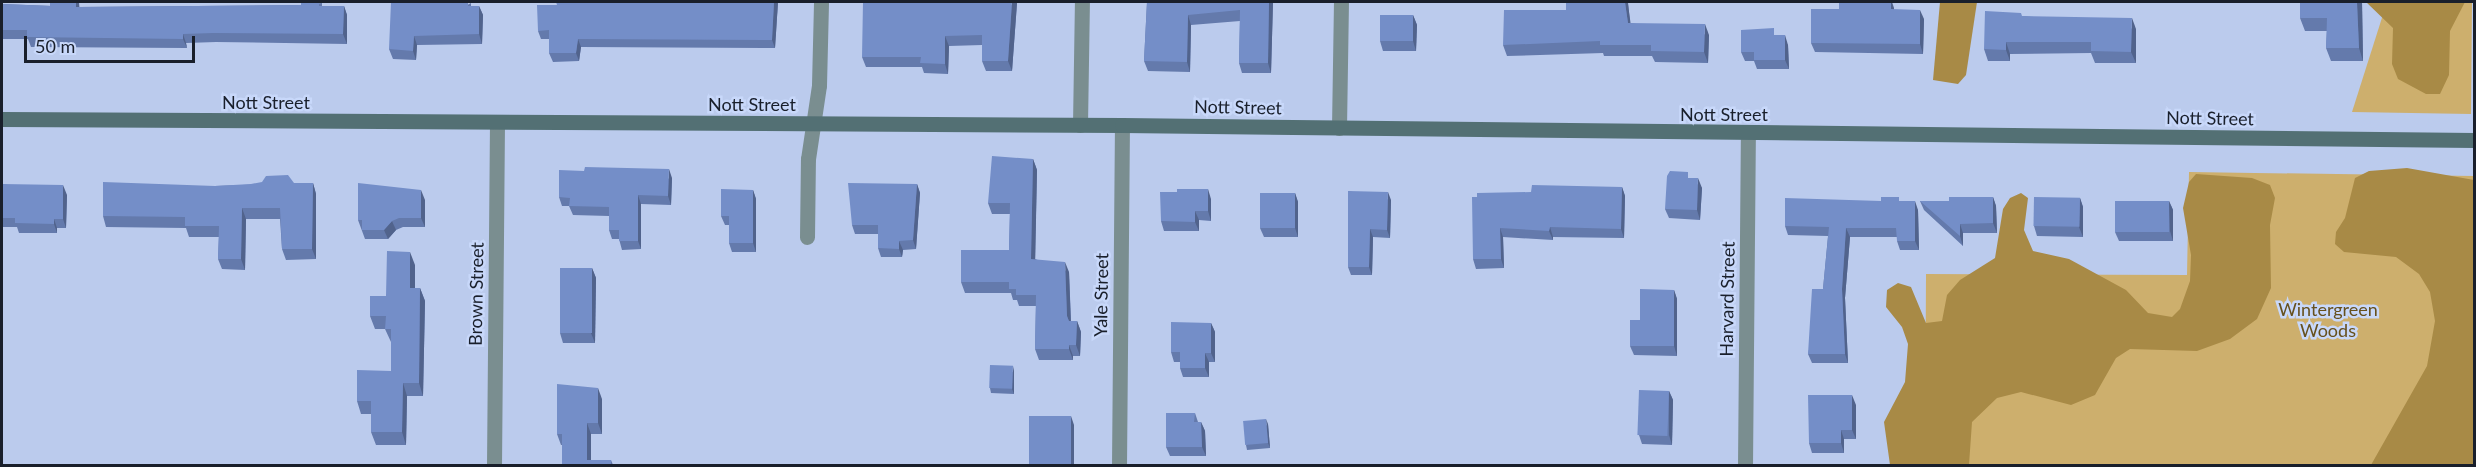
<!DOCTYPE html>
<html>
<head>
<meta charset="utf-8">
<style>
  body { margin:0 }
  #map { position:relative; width:2476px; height:467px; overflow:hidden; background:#bbcbed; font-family:Lato,sans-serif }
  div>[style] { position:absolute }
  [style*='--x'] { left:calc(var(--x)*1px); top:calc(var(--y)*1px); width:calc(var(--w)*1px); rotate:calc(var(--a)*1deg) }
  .green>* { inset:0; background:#cdaf6d }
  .forest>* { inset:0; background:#a88a46 }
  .street>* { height:15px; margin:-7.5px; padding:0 7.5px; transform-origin:7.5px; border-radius:7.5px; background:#7a8e90 }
  .secondary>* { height:15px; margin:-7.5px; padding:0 7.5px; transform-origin:7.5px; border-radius:7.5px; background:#537074 }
  .wall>* { inset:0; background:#647aac }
  .shaded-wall>* { inset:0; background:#51638c }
  .building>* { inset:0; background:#748ec8; transform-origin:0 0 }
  span { translate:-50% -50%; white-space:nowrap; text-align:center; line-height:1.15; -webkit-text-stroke:5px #c8d8fa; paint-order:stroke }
  .street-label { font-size:18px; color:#191f2b }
  .park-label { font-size:18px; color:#66501d }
  .frame { position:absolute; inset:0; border:3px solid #191f2b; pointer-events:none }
  .scale { position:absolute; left:24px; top:36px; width:171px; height:27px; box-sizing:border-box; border:3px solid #191f2b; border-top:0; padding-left:8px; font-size:18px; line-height:21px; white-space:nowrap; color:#191f2b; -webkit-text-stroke:4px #c8d8fa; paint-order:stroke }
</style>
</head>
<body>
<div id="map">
  <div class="green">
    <i style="clip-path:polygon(2387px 2px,2472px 2px,2471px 114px,2352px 112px)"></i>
    <i style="clip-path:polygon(2189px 172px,2474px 176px,2474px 465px,1925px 466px,1926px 274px,2187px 275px)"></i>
  </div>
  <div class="forest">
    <i style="clip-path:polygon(1940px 2px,1977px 2px,1966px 75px,1958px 84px,1933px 80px)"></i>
    <i style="clip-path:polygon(2366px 2px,2465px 2px,2450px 31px,2449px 75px,2440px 94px,2426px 94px,2398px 79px,2392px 64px,2393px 28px)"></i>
    <i style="clip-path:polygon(2407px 168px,2474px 180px,2474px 465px,2371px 465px,2427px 366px,2435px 321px,2430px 292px,2419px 274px,2396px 257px,2344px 252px,2335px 244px,2336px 232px,2345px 218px,2355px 178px,2369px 171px)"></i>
    <i style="clip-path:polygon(2196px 174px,2252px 178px,2270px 185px,2275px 198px,2270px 225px,2271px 288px,2257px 319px,2230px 339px,2197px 351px,2130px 349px,2116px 358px,2095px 395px,2071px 405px,2021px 392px,1997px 398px,1972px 422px,1969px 465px,1890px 465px,1884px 422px,1905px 382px,1908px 344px,1902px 327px,1886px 307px,1887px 290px,1898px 283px,1911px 287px,1926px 323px,1942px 321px,1947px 295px,1960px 280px,1995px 258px,2003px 209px,2010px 198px,2021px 193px,2028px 198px,2024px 230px,2033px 251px,2069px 259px,2126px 290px,2148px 313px,2172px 317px,2180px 309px,2190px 281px,2191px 255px,2183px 208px,2189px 182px)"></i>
  </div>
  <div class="street">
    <i style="--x:1080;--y:125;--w:123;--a:-89.1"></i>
    <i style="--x:1339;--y:128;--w:126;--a:-89.1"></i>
    <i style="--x:807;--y:237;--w:78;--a:-89.3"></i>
    <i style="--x:808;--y:159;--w:75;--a:-81.5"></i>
    <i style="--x:819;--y:85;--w:83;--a:-88.6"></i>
    <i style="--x:494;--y:466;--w:343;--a:-89.5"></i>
    <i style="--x:1119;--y:466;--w:341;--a:-89.5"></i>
    <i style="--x:1745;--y:466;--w:332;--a:-89.5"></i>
  </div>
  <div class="secondary">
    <i style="--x:2;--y:119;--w:1120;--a:0.31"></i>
    <i style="--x:1122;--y:125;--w:1352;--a:0.64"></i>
  </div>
  <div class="wall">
    <i style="clip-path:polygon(709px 2px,778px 2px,775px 48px,581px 47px,579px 61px,553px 62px,549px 53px,549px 39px,541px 39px,538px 31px,557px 5px,709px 3px)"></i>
    <i style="clip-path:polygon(1147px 2px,1273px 2px,1271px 73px,1242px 73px,1239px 63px,1240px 21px,1191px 25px,1190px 72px,1148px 71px,1144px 61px)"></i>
    <i style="clip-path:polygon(1594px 2px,1628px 2px,1630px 23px,1709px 35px,1708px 63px,1655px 62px,1652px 56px,1604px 56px,1603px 53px,1507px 56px,1503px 45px,1594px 3px)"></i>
    <i style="clip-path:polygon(2300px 2px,2362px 2px,2363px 61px,2331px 61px,2326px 48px,2327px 31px,2305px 31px,2300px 18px)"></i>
    <i style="clip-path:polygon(322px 3px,322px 6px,344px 6px,347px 15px,347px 44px,216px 42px,186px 43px,187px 48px,31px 47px,28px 39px,2px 39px,2px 4px,79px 7px,301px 5px)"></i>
    <i style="clip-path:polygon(471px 3px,471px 6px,479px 6px,483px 15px,482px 44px,417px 45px,416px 60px,393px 59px,389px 49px)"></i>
    <i style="clip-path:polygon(1017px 3px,1012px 71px,986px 71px,982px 61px,982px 45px,949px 46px,948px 74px,924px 73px,922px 67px,866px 67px,862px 57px)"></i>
    <i style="clip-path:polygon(1894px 8px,1894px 10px,1924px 19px,1923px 54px,1815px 52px,1811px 43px)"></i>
    <i style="clip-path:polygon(1413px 15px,1417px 25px,1416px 51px,1383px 51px,1380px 41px)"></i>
    <i style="clip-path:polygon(2022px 16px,2136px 29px,2136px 63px,2095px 63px,2091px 53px,2010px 54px,2010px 61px,1988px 61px,1984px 49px)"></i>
    <i style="clip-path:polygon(1776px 35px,1788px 45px,1789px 69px,1757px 69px,1754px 61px,1745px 61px,1741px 52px)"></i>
    <i style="clip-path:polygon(1033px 159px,1037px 170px,1035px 259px,1069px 272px,1071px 321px,1077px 321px,1081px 332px,1080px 356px,1073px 356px,1073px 360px,1039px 360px,1035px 349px,1036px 306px,1019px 306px,1017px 300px,1013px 300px,1011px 293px,965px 293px,961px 282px,1009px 250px,1010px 214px,992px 214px,988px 203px)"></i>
    <i style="clip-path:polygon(672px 178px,671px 205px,641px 204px,641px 249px,622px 250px,619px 239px,612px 239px,609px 230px,609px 216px,573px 215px,569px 206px,562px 206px,559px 197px)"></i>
    <i style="clip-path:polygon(1690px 178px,1702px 188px,1700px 220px,1669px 218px,1665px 209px)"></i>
    <i style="clip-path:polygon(294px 183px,313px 183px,316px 194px,316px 259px,286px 260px,282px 249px,280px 219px,246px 219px,245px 270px,222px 269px,218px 259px,219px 237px,189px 237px,186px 228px,106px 227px,103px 216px,215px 186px)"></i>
    <i style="clip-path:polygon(2px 184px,67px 195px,66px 228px,57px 228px,57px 233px,19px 233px,17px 227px,2px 227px)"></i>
    <i style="clip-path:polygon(917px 184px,920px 193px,916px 249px,903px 250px,902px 257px,881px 257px,878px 248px,878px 234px,855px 234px,852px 225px)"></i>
    <i style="clip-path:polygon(1622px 187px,1625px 196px,1624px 238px,1553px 237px,1553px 240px,1503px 237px,1504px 268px,1476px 269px,1473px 259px,1531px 192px)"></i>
    <i style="clip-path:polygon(753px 190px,756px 199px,756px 252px,732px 252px,729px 243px,729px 225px,725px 225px,721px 216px)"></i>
    <i style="clip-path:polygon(1348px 191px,1391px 200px,1390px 238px,1373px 237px,1372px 275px,1351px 275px,1348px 267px)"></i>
    <i style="clip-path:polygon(1295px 193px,1298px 202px,1298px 237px,1264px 237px,1260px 228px)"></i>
    <i style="clip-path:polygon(1993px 197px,1996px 206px,1997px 233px,1963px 233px,1963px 246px,1924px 210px,1920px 201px,1949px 201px)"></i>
    <i style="clip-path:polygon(2080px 198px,2083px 207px,2083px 237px,2037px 236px,2034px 226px)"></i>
    <i style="clip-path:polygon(1211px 199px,1211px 221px,1199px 220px,1199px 231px,1164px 231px,1161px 221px)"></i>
    <i style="clip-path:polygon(425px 200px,425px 227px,403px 227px,396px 230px,388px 239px,365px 239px,358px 220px)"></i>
    <i style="clip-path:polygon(1900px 201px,1918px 210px,1919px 250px,1900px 250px,1897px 241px,1897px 237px,1850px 237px,1845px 298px,1848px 363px,1812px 363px,1808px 354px,1823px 289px,1828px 236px,1788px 235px,1785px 226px)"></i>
    <i style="clip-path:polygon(2169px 201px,2173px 210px,2173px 241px,2119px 241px,2115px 232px)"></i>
    <i style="clip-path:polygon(415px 265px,415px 288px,420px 288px,425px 301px,423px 396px,407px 396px,406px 445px,376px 445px,371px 432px,371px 414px,361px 414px,357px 401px,391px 371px,391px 342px,385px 329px,375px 329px,370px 316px,386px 296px)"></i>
    <i style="clip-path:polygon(592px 268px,596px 278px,595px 343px,563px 343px,560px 333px)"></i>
    <i style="clip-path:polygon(1674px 290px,1677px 299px,1677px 356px,1634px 355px,1630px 346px,1640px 320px)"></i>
    <i style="clip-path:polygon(1211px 323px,1215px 332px,1215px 362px,1209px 362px,1209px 377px,1183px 377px,1180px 368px,1180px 362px,1174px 362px,1171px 352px)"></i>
    <i style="clip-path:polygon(1014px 371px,1014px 394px,991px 393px,990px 388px)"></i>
    <i style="clip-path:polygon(1669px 391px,1673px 400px,1672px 445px,1642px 444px,1639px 435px)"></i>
    <i style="clip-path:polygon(602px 399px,602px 434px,591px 434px,591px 460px,611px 460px,613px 465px,562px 465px,562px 445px,561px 445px,557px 434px)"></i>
    <i style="clip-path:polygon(1856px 405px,1856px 439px,1844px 439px,1844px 453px,1812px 453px,1809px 443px)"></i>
    <i style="clip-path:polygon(1195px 413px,1198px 422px,1201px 422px,1205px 431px,1206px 456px,1170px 456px,1166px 447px)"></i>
    <i style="clip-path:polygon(1268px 424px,1270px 448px,1247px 450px,1246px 445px)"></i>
  </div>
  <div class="shaded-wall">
    <i style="clip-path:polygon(76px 2px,79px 2px,80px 16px,76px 7px)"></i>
    <i style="clip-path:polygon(774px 2px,778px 2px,775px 48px,772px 40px)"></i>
    <i style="clip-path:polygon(1012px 2px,1016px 2px,1017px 3px,1012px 71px,1008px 61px)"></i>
    <i style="clip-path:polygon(1269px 2px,1273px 2px,1271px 73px,1268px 63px)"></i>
    <i style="clip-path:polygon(1625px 2px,1628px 2px,1628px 4px,1632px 34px,1628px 23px)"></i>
    <i style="clip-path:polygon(1891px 2px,1892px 2px,1894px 8px,1894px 19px,1891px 9px)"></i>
    <i style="clip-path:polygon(2357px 2px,2362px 2px,2363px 61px,2359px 48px)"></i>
    <i style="clip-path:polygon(344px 6px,347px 15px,347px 44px,343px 34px)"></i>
    <i style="clip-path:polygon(479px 6px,483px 15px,482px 44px,479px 34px)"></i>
    <i style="clip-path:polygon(1920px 10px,1924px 19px,1923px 54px,1920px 44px)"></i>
    <i style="clip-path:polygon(1188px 15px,1191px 25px,1190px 72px,1187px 62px)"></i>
    <i style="clip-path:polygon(1413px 15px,1417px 25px,1416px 51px,1413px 41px)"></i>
    <i style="clip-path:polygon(2132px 18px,2136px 29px,2136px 63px,2131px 52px)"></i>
    <i style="clip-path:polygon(1705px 24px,1709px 35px,1708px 63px,1704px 52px)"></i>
    <i style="clip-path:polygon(183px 34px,186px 43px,187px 48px,183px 39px)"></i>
    <i style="clip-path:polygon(1785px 35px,1788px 45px,1789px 69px,1785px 60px)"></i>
    <i style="clip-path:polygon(414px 36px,417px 45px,416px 60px,413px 51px)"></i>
    <i style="clip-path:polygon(945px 36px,949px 46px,948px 74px,945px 64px)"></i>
    <i style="clip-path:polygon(578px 39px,581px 47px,579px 61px,576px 53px)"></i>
    <i style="clip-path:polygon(2006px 42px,2010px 54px,2010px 61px,2006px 50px)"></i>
    <i style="clip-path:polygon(1033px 159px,1037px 170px,1035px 270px,1031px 259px)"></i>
    <i style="clip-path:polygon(669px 169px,672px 178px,671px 205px,668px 196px)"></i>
    <i style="clip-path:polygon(1698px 178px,1702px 188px,1700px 220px,1697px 210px)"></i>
    <i style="clip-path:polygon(313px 183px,316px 194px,316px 259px,312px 249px)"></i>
    <i style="clip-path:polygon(917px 184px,920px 193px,916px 249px,913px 240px)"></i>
    <i style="clip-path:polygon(63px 185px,67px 195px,66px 228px,63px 219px)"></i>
    <i style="clip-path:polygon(1622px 187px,1625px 196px,1624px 238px,1621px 229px)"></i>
    <i style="clip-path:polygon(1208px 189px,1211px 199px,1211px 221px,1208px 211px)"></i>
    <i style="clip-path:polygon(421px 190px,425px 200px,425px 227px,421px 218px)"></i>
    <i style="clip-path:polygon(753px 190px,756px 199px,756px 252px,753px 243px)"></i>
    <i style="clip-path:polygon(1388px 192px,1391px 200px,1390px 238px,1387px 230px)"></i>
    <i style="clip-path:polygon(1295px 193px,1298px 202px,1298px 237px,1295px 228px)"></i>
    <i style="clip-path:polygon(638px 195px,641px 204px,641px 249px,638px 241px)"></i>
    <i style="clip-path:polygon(1993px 197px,1996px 206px,1997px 233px,1993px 223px)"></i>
    <i style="clip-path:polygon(2080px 198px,2083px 207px,2083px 237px,2079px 227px)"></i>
    <i style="clip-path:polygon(1915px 201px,1918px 210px,1919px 250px,1915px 241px)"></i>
    <i style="clip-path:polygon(2169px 201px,2173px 210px,2173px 241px,2170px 231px)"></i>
    <i style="clip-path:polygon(242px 208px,246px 219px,245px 270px,241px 259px)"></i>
    <i style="clip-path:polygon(1195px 211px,1199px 220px,1199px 231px,1195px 222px)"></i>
    <i style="clip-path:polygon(54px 219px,57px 228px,57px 233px,54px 224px)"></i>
    <i style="clip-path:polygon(392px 221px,396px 230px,388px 239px,384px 230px)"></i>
    <i style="clip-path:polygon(1960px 224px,1963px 233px,1963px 246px,1960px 236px)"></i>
    <i style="clip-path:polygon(1550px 227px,1553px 237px,1553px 240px,1549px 231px)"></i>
    <i style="clip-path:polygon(1500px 228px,1503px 237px,1504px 268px,1501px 259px)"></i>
    <i style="clip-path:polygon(1846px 228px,1850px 237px,1845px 298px,1848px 363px,1845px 354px,1842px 289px)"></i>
    <i style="clip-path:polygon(1370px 229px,1373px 237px,1372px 275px,1369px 267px)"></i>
    <i style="clip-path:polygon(899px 241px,903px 250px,902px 257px,899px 249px)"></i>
    <i style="clip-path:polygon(410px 252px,415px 265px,415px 300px,410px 288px)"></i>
    <i style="clip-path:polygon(1065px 262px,1069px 272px,1071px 327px,1067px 316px)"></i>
    <i style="clip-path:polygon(592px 268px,596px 278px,595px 343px,591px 333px)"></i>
    <i style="clip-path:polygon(420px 288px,425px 301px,423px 396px,419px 383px)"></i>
    <i style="clip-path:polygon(1674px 290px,1677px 299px,1677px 356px,1674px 346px)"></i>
    <i style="clip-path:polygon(1077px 321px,1081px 332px,1080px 356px,1076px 345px)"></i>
    <i style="clip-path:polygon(1211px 323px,1215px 332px,1215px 362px,1211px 353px)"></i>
    <i style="clip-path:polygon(1069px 345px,1073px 356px,1073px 360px,1069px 349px)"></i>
    <i style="clip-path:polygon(1205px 353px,1209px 362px,1209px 377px,1205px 368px)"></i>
    <i style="clip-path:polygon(1013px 366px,1014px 371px,1014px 394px,1012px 389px)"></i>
    <i style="clip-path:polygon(403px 383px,407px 396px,406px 445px,402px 432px)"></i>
    <i style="clip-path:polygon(598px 388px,602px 399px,602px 434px,598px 423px)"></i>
    <i style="clip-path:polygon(1669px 391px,1673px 400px,1672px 445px,1669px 435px)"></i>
    <i style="clip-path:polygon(1852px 395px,1856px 405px,1856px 439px,1852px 430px)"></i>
    <i style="clip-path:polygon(1071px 416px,1074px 425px,1074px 465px,1070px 465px)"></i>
    <i style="clip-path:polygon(1266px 419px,1268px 424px,1270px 448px,1268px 443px)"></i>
    <i style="clip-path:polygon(1201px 422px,1205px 431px,1206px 456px,1202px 447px)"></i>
    <i style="clip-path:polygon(587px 423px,591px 434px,591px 465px,587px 460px)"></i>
    <i style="clip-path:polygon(1841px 430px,1844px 439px,1844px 453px,1841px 443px)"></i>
  </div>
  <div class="building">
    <i style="clip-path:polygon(50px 2px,76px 2px,76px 7px,301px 5px,301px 2px,319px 2px,319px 6px,344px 6px,343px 34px,213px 33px,183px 34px,183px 39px,27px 37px,27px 30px,2px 30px,2px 4px,50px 6px)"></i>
    <i style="clip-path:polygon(391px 2px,468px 2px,468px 6px,479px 6px,479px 34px,414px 36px,413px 51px,389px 49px)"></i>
    <i style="clip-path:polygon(556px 2px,673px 2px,709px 3px,709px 2px,774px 2px,772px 40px,578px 39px,576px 53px,549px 53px,549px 30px,538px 31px,537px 5px,557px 5px)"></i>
    <i style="clip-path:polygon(863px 2px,1012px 2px,1008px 61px,982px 61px,982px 35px,945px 36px,945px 64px,920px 63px,921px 57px,862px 57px)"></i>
    <i style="clip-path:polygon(1147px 2px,1269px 2px,1268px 63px,1239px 63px,1240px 10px,1188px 15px,1187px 62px,1144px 61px)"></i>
    <i style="clip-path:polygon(1594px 2px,1625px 2px,1628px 23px,1705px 24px,1704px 52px,1651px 51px,1651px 45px,1600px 45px,1600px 41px,1503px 45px,1504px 10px,1566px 10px,1566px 3px,1594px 3px)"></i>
    <i style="clip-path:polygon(1839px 2px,1891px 2px,1891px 9px,1920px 10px,1920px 44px,1811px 43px,1811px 9px,1839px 9px)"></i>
    <i style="clip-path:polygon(2300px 2px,2357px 2px,2359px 48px,2326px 48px,2327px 18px,2300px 18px)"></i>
    <i style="clip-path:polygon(1985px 11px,2021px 13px,2022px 16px,2132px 18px,2131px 52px,2091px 51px,2091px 42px,2006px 42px,2006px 50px,1984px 49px)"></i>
    <i style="left:1380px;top:15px;width:33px;height:26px"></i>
    <i style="clip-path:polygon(1774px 28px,1774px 35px,1785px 35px,1785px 60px,1754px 60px,1754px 52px,1741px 52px,1741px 30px)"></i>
    <i style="clip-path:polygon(992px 156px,1033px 159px,1031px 259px,1065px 262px,1067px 316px,1069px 321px,1077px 321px,1076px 345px,1069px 345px,1069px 349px,1035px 349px,1036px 295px,1016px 295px,1016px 289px,1009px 289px,1009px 282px,961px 282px,961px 250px,1009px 250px,1010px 203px,988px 203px)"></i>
    <i style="clip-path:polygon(585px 167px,669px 169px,668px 196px,638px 195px,638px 241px,619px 241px,619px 230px,609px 230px,609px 207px,569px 206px,570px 198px,559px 197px,559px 170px,584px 171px)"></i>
    <i style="clip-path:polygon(1670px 171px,1688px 172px,1688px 178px,1698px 178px,1697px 210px,1665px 209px,1667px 176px)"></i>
    <i style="clip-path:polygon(288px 175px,294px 183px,313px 183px,312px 249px,282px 249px,280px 208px,242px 208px,241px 259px,218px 259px,219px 226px,185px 226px,185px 217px,103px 216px,103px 182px,215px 186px,251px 184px,262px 182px,266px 176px)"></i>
    <i style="clip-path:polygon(358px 183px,421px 190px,421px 218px,399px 218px,392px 221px,384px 230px,362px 230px,362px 220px,358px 220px)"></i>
    <i style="clip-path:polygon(848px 183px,917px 184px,913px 240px,899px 241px,899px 249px,878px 248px,878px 225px,852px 225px)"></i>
    <i style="clip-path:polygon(2px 184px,63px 185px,63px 219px,54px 219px,54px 224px,15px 223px,15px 218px,2px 218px)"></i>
    <i style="clip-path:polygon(1532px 185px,1622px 187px,1621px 229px,1550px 227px,1549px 231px,1500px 228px,1501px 259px,1473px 259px,1472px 197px,1477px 197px,1477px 193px,1531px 192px)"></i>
    <i style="clip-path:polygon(721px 189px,753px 190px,753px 243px,729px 243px,729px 216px,721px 216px)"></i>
    <i style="clip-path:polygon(1177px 189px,1208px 189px,1208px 211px,1195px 211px,1195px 222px,1161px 221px,1160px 192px,1177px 192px)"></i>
    <i style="clip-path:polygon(1348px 191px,1388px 192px,1387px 230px,1370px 229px,1369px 267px,1348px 267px)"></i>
    <i style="left:1260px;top:193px;width:35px;height:35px"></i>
    <i style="clip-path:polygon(1881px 197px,1899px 197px,1899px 201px,1915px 201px,1915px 241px,1897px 241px,1896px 228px,1846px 228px,1842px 289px,1845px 354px,1808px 354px,1812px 289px,1823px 289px,1829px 227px,1785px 226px,1785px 198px,1881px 201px)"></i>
    <i style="clip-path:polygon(1949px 197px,1993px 197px,1993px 223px,1960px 224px,1960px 236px,1920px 201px,1949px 201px)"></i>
    <i style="left:2034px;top:197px;width:46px;height:29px;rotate:1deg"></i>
    <i style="left:2115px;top:201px;width:54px;height:31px"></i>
    <i style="clip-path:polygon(387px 251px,410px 252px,410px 288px,420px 288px,419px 383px,403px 383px,402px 432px,371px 432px,371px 401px,357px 401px,357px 370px,391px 371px,391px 329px,385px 329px,386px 316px,370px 316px,370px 296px,386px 296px)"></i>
    <i style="left:560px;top:268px;width:32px;height:65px"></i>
    <i style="clip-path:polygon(1640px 289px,1674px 290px,1674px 346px,1630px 346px,1630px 320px,1640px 320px)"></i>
    <i style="clip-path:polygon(1171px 322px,1211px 323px,1211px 353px,1205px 353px,1205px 368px,1180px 368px,1180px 352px,1171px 352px)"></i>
    <i style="left:990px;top:365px;width:23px;height:23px;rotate:2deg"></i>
    <i style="clip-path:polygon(557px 384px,598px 388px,598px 423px,587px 423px,587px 460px,611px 460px,611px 465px,639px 465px,562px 465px,562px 434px,557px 434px)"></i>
    <i style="left:1639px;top:390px;width:30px;height:45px;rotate:2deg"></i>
    <i style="clip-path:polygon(1808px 395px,1852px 395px,1852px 430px,1841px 430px,1841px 443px,1809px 443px)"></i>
    <i style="clip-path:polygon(1166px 413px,1195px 413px,1194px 422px,1201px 422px,1202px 447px,1166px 447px)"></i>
    <i style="left:1029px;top:416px;width:42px;height:49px"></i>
    <i style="left:1266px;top:419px;width:24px;height:23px;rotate:85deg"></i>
  </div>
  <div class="street-label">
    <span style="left:266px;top:102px">Nott Street</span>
    <span style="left:752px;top:104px">Nott Street</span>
    <span style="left:1238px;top:107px;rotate:1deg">Nott Street</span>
    <span style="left:1724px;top:114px">Nott Street</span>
    <span style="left:2210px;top:118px;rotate:1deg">Nott Street</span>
    <span style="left:476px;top:294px;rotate:-89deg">Brown Street</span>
    <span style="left:1101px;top:295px;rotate:-89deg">Yale Street</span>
    <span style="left:1727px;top:299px;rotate:-89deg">Harvard Street</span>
  </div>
  <div class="park-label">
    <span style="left:2328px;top:320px">Wintergreen<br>Woods</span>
  </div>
  <div class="frame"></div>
  <div class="scale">50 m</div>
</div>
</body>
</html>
